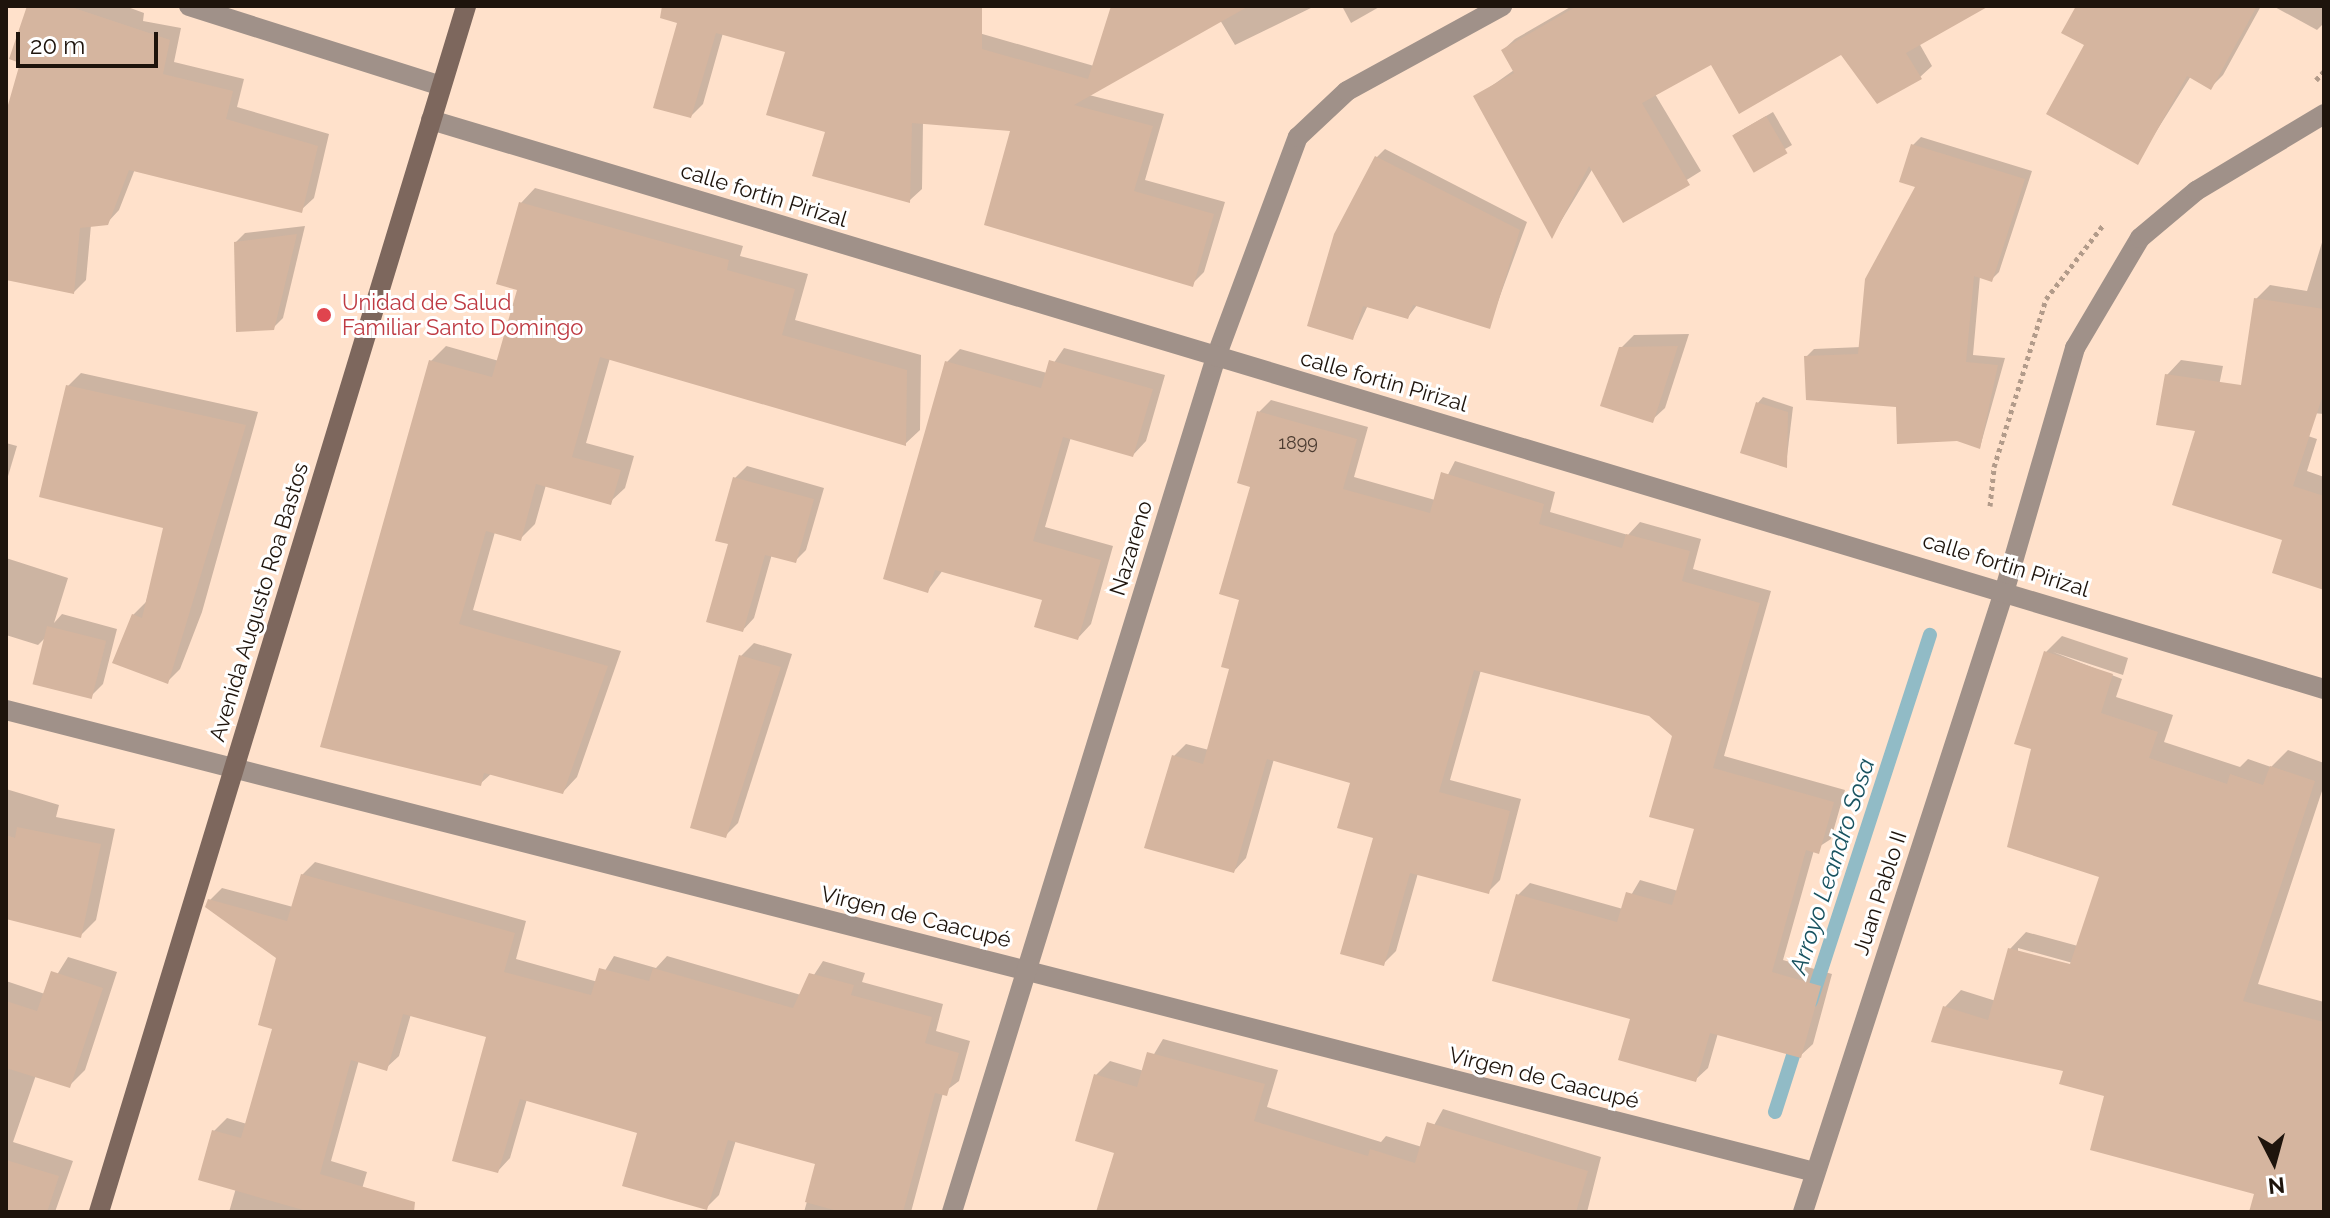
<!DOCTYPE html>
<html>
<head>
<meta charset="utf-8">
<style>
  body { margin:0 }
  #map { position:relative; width:2330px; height:1218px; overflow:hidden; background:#ffe1cb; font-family:Raleway,sans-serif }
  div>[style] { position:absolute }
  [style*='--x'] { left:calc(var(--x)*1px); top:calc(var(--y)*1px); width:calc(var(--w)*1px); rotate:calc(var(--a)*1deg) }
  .shadow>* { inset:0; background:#0003; transform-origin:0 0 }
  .stream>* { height:14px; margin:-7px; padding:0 7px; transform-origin:7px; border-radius:7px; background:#91bbc6 }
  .building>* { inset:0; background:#d5b59f; transform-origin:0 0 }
  .path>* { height:5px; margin-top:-2.5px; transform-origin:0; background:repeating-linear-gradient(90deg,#b29b8a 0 4px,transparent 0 8px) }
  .minor>* { height:20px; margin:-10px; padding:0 10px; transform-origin:10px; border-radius:10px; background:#a09189 }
  .tertiary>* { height:20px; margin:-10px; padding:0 10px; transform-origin:10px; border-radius:10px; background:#a09189 }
  .secondary>* { height:20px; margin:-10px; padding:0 10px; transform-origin:10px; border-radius:10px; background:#7d675d }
  .dots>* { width:22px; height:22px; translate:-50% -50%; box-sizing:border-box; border:4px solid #fff; border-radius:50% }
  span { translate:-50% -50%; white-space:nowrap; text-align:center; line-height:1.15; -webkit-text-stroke:6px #fff; paint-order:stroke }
  .number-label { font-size:18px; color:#4c3c31 }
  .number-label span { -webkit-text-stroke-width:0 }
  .street-label { font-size:22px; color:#1e140c }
  .health-label { font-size:22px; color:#be3a42 }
  .left { translate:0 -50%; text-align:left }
  .water-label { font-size:24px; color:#195360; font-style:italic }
  .frame { position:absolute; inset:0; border:8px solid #1e140c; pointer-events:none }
  .north { position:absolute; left:2234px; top:1122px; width:80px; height:80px; -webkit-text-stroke:6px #fff; paint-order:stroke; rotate:174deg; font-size:22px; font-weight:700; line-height:32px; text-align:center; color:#1e140c }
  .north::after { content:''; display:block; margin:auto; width:28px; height:36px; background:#1e140c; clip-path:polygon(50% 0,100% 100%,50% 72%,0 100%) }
  .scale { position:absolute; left:16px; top:32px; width:142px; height:36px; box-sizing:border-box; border:4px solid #1e140c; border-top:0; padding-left:10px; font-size:24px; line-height:28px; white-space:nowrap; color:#1e140c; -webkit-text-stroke:6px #fff; paint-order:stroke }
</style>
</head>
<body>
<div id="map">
  <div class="shadow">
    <i style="clip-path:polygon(38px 6px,125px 6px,144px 13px,143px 21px,181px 28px,174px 62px,244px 79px,237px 107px,329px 134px,314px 198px,301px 210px,135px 169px,119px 210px,107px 223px,91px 225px,86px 280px,74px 292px,6px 277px,6px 164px)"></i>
    <i style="clip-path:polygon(673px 6px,885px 6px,1094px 66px,1113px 6px,1315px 6px,1235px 45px,1220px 20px,1089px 95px,1164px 114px,1145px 180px,1225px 202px,1204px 272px,1192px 284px,1013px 129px,923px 122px,922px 189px,910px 200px,827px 131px,787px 50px,723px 33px,703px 104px,691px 116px,683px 10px)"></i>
    <i style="clip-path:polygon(1342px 6px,1381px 6px,1351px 23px)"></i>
    <i style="clip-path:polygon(1572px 6px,1985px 6px,1919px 43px,1932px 66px,1920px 77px,1842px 52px,1711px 63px,1655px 94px,1701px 171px,1623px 220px,1593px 168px,1552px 236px,1476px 97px,1514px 70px,1503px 50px,1515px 39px)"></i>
    <i style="clip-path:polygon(2078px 6px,2261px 6px,2223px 75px,2211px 87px,2191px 76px,2137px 162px,2087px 45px)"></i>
    <i style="clip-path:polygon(2273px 6px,2324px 6px,2324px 23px,2317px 30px)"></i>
    <i style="left:1773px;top:112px;width:38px;height:45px;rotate:60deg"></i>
    <i style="clip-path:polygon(1921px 137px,2032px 171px,1999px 272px,1991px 280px,1980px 276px,1973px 355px,2005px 358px,1980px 447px,1806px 357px,1814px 349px,1861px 347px,1918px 185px,1913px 145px)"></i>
    <i style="clip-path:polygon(1385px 149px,1527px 222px,1489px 326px,1417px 305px,1408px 317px,1368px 305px,1353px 338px,1377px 157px)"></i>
    <i style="clip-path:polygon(535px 188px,743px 246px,740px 256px,808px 274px,795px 320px,921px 355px,920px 430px,905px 444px,610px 358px,586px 443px,634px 456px,625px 488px,610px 502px,546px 485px,535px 524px,520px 539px,495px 532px,473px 610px,621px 651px,577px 777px,563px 792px,492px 773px,480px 784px,322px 746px,431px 361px,446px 346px,499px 361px,519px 288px,521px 203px)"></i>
    <i style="clip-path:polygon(305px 226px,283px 318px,273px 328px,236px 242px,245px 233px)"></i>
    <i style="clip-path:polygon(2324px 236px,2324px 414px,2240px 407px,2256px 299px,2270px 285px,2307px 291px)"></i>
    <i style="clip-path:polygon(1689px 334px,1665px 408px,1652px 420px,1621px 348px,1634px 335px)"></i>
    <i style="clip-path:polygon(1064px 348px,1165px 375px,1146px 441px,1133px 455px,1071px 437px,1045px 527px,1113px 546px,1091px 624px,1078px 638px,1044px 598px,943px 570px,928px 590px,947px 362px,960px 349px,1047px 373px)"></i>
    <i style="clip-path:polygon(2181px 360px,2223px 366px,2215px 405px,2317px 439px,2307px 471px,2324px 477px,2324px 588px,2198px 429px,2167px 375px)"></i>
    <i style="clip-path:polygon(81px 373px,258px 412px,202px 612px,180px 669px,167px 682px,133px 615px,146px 602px,166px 527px,68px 386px)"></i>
    <i style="clip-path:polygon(1763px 397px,1793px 407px,1786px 465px,1757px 404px)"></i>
    <i style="clip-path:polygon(1271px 400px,1368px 427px,1354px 477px,1435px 500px,1455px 461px,1555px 492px,1550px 512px,1628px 535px,1640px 522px,1701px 539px,1693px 569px,1771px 591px,1724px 756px,1845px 790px,1831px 839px,1814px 850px,1783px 960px,1832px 974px,1813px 1044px,1800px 1056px,1718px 1033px,1708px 1068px,1695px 1080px,1517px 896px,1530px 883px,1623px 909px,1640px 880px,1678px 891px,1696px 828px,1675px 735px,1650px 714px,1481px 670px,1450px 780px,1521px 799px,1500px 880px,1488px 892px,1418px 873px,1396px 951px,1383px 964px,1376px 836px,1353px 781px,1274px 759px,1246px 858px,1234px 871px,1174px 756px,1186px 744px,1209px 750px,1232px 668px,1259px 412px)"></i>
    <i style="clip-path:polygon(6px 443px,17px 446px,6px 483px)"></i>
    <i style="clip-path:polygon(747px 466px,824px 488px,806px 550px,795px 561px,772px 554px,754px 618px,743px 630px,735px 478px)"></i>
    <i style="clip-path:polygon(6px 558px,68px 578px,54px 623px,62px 614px,117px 629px,103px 684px,90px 697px,47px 636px,38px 645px,6px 635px)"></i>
    <i style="clip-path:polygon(evenodd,2062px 636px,2128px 658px,2123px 675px,2053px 652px,2122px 679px,2116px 697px,2173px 715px,2164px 742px,2240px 767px,2248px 759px,2271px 767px,2288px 750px,2324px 763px,2324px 785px,2258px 984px,2324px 1002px,2324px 1212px,2251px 1212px,2256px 1192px,2066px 1070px,1945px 1007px,1961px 990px,1996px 1001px,2010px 949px,2026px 932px,2078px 946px,2101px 875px,2034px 748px,2046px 652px,2062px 636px,2018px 948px,2080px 965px,2079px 969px,2018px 952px,2018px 948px)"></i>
    <i style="clip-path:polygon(754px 643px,792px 654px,738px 823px,725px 836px,741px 656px)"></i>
    <i style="clip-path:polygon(6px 789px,59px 805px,56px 817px,115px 829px,96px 920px,80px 936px,6px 917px)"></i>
    <i style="clip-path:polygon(315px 862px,526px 921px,516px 959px,598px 982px,614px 956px,656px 968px,667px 956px,801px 995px,823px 961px,865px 973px,862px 982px,943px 1004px,936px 1031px,970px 1041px,959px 1081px,943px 1093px,911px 1212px,804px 1212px,818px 1163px,736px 1140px,719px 1195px,706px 1208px,639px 1131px,527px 1099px,510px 1158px,498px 1171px,488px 1035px,411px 1014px,399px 1056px,386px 1068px,359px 1060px,331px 1161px,367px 1172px,356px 1209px,366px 1212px,229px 1212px,236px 1188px,214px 1131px,227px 1118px,247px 1124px,274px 1028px,279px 957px,210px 900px,222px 888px,293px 907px,302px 875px)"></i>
    <i style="clip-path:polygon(68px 957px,117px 972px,85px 1070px,69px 1086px,36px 1075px,13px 1142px,73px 1161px,55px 1212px,6px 1212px,6px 981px,45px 994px)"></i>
    <i style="clip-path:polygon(1163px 1039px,1278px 1070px,1267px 1107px,1381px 1142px,1386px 1136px,1422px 1147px,1443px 1109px,1601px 1157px,1587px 1212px,1098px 1212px,1117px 1151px,1096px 1075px,1110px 1061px,1144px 1071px)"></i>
  </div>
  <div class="stream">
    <i style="--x:1811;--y:1001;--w:385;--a:-72"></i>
    <i style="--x:1775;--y:1112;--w:76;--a:-72.3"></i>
  </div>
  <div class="building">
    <i style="clip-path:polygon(27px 6px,68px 6px,170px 40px,163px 74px,233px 91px,226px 119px,318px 146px,302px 213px,129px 170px,108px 225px,80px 228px,74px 294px,6px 280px,6px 112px,20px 63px,9px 59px)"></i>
    <i style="clip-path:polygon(662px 6px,982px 6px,982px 49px,1088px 79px,1111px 6px,1249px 6px,1074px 105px,1153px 126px,1134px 191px,1214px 214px,1193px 287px,984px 225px,1010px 131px,912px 123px,910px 203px,812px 176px,825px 132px,766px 115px,785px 52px,716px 33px,691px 118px,653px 108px,677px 23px,660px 18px)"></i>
    <i style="clip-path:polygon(1577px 6px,1989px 6px,1906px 53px,1922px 79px,1877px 104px,1841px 55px,1739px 114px,1711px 65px,1642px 103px,1690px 185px,1623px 223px,1589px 166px,1552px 239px,1473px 96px,1514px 73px,1501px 50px)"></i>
    <i style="clip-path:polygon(2076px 6px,2257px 6px,2211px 90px,2187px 76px,2138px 165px,2046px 114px,2084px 45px,2061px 33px)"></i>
    <i style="left:1766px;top:116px;width:43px;height:39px;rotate:60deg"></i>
    <i style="clip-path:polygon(1911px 144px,2025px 179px,1992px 282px,1974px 276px,1966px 362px,1998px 365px,1980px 449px,1957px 441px,1897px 444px,1896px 407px,1806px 400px,1804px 356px,1858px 354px,1865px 279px,1915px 187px,1899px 182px)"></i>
    <i style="clip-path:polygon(1375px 156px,1520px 230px,1490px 329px,1413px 305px,1408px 319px,1363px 306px,1353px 340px,1307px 326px,1334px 234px)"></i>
    <i style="clip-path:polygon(519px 202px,729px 260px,727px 270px,795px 289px,782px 335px,907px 370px,906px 446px,600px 357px,572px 457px,621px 470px,611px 505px,536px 484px,521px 541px,486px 531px,459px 624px,608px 666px,563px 794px,484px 773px,481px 786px,320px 747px,429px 360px,492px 377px,517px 290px,496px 284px)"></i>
    <i style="clip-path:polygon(297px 234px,274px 330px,236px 332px,234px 242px)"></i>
    <i style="clip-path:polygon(2254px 298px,2324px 309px,2324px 392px,2293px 486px,2324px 496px,2324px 590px,2272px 573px,2282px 540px,2172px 505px,2195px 431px,2156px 425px,2165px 374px,2241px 385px)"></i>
    <i style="clip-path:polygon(1678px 346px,1653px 423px,1600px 406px,1619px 347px)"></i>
    <i style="clip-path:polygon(1049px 360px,1153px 389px,1133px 457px,1063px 437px,1033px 541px,1101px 560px,1078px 640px,1034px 627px,1042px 600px,935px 570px,928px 593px,883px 579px,945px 361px,1041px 388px)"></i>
    <i style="clip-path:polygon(66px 385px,246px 425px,168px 684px,112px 663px,132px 614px,142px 618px,163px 528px,39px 497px)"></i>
    <i style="clip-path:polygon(1756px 402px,1788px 412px,1787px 468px,1740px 453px)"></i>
    <i style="clip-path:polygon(1257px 411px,1357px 439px,1343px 489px,1430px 513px,1441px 472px,1544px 504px,1539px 524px,1622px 548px,1626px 534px,1690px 551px,1682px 581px,1760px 603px,1713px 768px,1834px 802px,1819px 854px,1806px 850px,1772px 972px,1821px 986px,1801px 1058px,1710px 1033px,1696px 1082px,1618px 1060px,1630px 1019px,1492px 981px,1516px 894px,1617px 922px,1626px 892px,1672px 905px,1694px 829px,1649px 817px,1672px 736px,1649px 716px,1474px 670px,1439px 792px,1510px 811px,1489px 894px,1410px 873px,1384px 966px,1340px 954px,1373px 838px,1337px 828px,1350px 783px,1267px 759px,1234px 873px,1144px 848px,1172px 755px,1203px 764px,1229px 669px,1221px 667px,1239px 600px,1219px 594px,1250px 487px,1237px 483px)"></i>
    <i style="clip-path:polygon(733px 477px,814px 499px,796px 563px,765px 555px,743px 632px,706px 622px,728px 544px,715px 541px)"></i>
    <i style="left:47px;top:626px;width:61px;height:60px;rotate:14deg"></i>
    <i style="clip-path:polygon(2044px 651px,2113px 674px,2101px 713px,2158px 732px,2149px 758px,2227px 784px,2230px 774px,2263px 785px,2270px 766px,2315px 781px,2243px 1001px,2324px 1022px,2324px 1212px,2249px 1212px,2254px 1194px,2090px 1150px,2104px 1096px,2059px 1084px,2063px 1071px,1931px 1042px,1943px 1006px,1988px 1020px,2008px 948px,2070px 964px,2099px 877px,2007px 847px,2031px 749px,2014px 744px)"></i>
    <i style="clip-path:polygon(739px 655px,781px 667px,726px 838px,690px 828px)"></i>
    <i style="clip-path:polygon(17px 827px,101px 844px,81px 938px,6px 919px,6px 835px,15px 838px)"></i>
    <i style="clip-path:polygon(301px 874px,515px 933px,504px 972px,591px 995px,599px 968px,649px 981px,653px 968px,793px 1008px,809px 973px,854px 985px,851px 995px,932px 1017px,925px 1043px,959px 1053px,947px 1096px,935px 1093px,903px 1212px,841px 1212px,805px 1202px,815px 1164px,728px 1140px,707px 1210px,622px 1186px,637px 1133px,520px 1099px,498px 1173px,452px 1161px,486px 1037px,403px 1014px,387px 1071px,351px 1060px,320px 1174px,415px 1202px,414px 1212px,310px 1212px,198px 1180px,212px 1130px,241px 1138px,272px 1029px,258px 1025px,276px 958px,205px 907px,208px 899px,287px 921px)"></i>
    <i style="clip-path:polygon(51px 971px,103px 988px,70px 1088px,6px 1068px,6px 1001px,37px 1011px)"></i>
    <i style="clip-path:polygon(1147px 1052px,1265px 1084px,1254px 1121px,1368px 1156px,1370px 1149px,1415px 1163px,1427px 1122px,1588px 1171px,1576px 1212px,1096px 1212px,1114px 1153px,1075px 1141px,1094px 1074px,1137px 1087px)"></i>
    <i style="clip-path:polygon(6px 1160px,59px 1176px,47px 1212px,6px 1212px)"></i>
  </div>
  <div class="path">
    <i style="--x:2316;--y:80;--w:12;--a:-48"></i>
    <i style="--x:1990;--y:506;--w:39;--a:-84"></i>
    <i style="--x:1994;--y:467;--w:176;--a:-72.8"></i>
    <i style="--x:2046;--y:299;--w:95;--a:-52.3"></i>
  </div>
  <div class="minor">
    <i style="--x:189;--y:6;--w:264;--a:17.6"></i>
    <i style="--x:6;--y:710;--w:1866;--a:14.33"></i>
    <i style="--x:952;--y:1212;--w:895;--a:-72.84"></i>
    <i style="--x:1216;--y:357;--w:235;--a:-69.6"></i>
    <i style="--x:1298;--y:137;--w:67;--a:-43.2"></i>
    <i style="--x:1347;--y:91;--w:177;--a:-28.7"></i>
    <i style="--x:1803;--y:1212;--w:655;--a:-72.04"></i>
    <i style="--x:2005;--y:589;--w:251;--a:-73.8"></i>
    <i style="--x:2075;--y:348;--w:128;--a:-59.4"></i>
    <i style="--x:2140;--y:238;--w:73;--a:-40"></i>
    <i style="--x:2196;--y:191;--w:149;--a:-31"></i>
  </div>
  <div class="tertiary">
    <i style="--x:431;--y:120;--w:1977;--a:16.73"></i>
  </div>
  <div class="secondary">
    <i style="--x:99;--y:1212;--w:1261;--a:-73.07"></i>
  </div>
  <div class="dots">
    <i style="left:324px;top:315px;background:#e0444e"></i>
  </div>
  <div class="number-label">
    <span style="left:1298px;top:443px">1899</span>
  </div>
  <div class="street-label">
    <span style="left:764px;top:195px;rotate:17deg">calle fortin Pirizal</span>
    <span style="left:1384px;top:381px;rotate:16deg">calle fortin Pirizal</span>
    <span style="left:1131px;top:548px;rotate:-73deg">Nazareno</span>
    <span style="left:2006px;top:565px;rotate:17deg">calle fortin Pirizal</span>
    <span style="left:259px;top:602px;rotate:-73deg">Avenida Augusto Roa Bastos</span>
    <span style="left:1880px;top:893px;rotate:-72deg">Juan Pablo II</span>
    <span style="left:916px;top:917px;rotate:14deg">Virgen de Caacupé</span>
    <span style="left:1544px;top:1078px;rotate:14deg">Virgen de Caacupé</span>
  </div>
  <div class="health-label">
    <span class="left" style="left:342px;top:315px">Unidad de Salud<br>Familiar Santo Domingo</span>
  </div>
  <div class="water-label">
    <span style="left:1832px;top:866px;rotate:-72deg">Arroyo Leandro Sosa</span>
  </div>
  <div class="frame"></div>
  <div class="north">N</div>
  <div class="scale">20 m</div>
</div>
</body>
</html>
